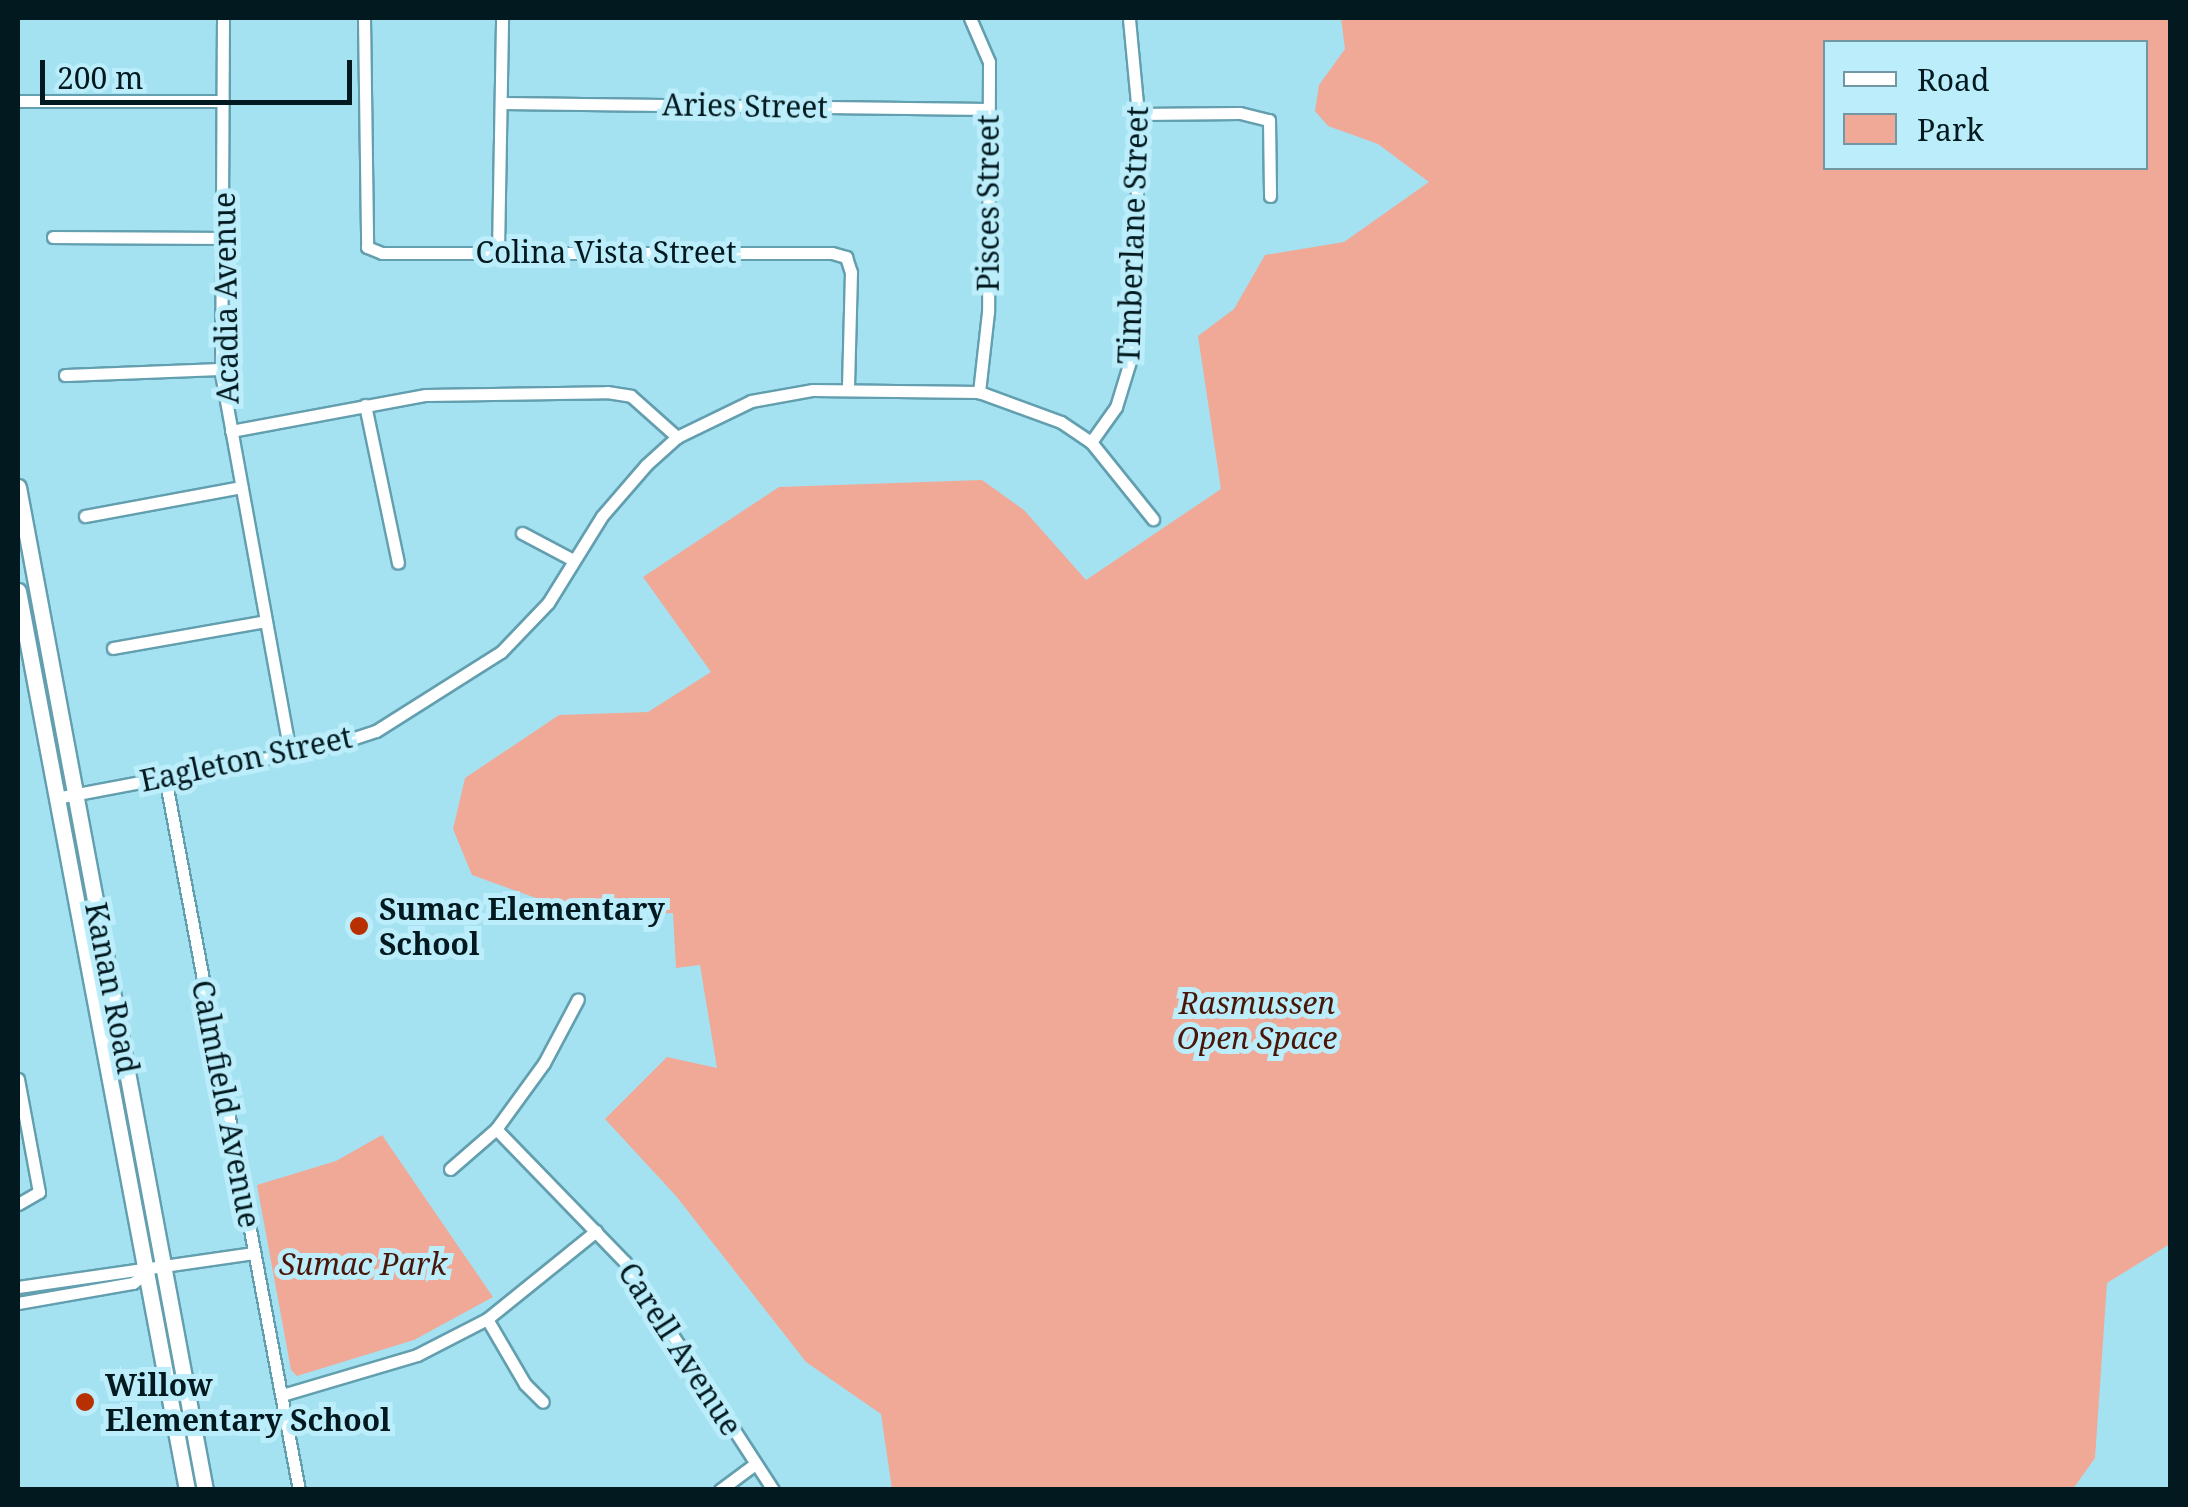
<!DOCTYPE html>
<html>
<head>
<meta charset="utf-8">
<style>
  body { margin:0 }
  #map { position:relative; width:2188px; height:1507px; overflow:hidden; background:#a4e2f2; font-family:"Noto Serif",serif }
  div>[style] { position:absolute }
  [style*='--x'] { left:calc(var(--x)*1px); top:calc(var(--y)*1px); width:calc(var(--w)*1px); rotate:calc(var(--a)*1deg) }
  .green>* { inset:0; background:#f0a996 }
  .roads { filter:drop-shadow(2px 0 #639faf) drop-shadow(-2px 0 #639faf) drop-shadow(0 2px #639faf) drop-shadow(0 -2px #639faf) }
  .street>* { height:11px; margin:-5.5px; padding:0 5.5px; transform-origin:5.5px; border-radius:5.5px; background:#fff }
  .secondary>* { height:15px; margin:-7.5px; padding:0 7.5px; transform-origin:7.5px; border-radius:7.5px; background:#fff }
  .dots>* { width:28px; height:28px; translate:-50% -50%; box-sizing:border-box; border:5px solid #bcedfa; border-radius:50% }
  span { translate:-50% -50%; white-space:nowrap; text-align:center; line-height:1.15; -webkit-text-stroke:10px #bcedfa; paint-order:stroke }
  .street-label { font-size:30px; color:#01191f }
  .poi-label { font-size:30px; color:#01191f; font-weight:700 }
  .left { translate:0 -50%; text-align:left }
  .park-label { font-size:30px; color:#491608; font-style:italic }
  .frame { position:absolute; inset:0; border:20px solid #01191f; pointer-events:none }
  .legend { position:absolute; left:1823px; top:40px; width:325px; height:130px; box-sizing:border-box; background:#bcedfa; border:2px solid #7198a2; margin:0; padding:12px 18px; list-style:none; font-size:30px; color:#01191f }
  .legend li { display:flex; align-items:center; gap:20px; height:50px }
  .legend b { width:50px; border:2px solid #7198a2 }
  .scale { position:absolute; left:40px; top:60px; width:312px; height:45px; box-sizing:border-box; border:5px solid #01191f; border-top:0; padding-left:12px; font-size:30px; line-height:35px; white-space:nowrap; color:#01191f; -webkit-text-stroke:8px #bcedfa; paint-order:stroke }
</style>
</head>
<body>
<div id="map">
  <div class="green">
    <i style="clip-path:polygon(evenodd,1341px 18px,2170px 18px,2170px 1244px,2107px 1283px,2095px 1458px,2073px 1489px,892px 1489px,881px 1414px,806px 1362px,676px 1196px,605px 1119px,667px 1057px,717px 1068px,700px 965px,676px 968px,673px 913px,616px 915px,558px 906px,472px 875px,453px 829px,465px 778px,559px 715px,648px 712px,711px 672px,643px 577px,779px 487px,982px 480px,1024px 510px,1086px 580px,1221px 489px,1198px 336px,1234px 309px,1265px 255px,1344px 242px,1429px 182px,1378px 144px,1328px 126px,1315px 111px,1319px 85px,1345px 49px,1341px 18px,1826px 42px,2146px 42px,2146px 168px,1826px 168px,1826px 42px)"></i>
    <i style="clip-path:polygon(382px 1135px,493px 1297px,414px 1340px,297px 1376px,291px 1370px,257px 1185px,336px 1161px)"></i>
  </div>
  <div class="roads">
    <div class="street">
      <i style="--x:223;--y:18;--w:355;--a:90.3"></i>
      <i style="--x:221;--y:373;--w:385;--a:79.7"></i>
      <i style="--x:364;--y:18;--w:229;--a:89.2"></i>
      <i style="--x:367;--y:247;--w:16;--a:22"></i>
      <i style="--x:382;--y:253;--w:450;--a:0"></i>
      <i style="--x:832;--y:253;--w:15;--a:16"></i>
      <i style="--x:846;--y:257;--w:16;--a:72"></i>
      <i style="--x:851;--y:272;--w:118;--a:91.5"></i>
      <i style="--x:970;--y:18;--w:48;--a:66.6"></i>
      <i style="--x:989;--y:62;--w:250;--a:90.2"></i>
      <i style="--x:988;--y:312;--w:81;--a:96.4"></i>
      <i style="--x:18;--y:101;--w:205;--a:0"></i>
      <i style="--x:501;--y:103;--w:487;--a:0.7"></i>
      <i style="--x:1138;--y:114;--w:102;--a:-0.6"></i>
      <i style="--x:1240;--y:113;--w:30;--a:14"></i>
      <i style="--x:1269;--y:120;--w:76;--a:89.2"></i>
      <i style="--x:53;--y:237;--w:170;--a:0.3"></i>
      <i style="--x:498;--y:252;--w:234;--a:-89"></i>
      <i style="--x:65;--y:375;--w:156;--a:-2.2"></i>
      <i style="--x:365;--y:405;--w:161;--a:78.2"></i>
      <i style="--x:231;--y:431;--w:198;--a:-10.5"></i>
      <i style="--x:426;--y:395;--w:181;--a:-0.9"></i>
      <i style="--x:607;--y:392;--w:24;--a:9"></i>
      <i style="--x:631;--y:396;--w:62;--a:41.7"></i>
      <i style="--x:1091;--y:442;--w:43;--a:-54.5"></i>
      <i style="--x:1116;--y:407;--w:65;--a:-73"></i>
      <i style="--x:1135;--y:345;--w:231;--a:-89.3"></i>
      <i style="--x:1138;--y:114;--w:96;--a:-95.4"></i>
      <i style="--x:85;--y:516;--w:159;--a:-10.5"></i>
      <i style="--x:522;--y:533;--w:58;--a:27.9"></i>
      <i style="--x:113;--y:648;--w:155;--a:-10"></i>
      <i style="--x:165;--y:777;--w:725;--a:79.36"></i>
      <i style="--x:56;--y:798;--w:279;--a:-10.7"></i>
      <i style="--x:330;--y:746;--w:48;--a:-18.1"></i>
      <i style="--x:376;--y:731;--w:148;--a:-32.3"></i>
      <i style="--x:501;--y:652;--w:68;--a:-46.2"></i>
      <i style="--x:548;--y:603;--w:102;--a:-58.2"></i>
      <i style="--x:602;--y:516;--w:67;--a:-49.2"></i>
      <i style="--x:646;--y:465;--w:42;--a:-42.1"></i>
      <i style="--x:677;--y:437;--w:82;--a:-25.9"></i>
      <i style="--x:751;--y:401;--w:63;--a:-10.1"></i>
      <i style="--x:813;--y:390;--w:166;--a:0.7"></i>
      <i style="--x:979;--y:392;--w:87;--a:20.1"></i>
      <i style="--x:1061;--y:422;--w:36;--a:34"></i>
      <i style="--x:1091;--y:442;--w:99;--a:51.2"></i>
      <i style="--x:18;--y:1079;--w:115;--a:79.5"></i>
      <i style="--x:39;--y:1192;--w:24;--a:150"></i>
      <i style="--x:496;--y:1129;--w:185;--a:45.9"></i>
      <i style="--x:625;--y:1262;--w:272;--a:57"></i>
      <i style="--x:450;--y:1169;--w:61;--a:-41"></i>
      <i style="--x:496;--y:1129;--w:82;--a:-54"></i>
      <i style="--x:544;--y:1063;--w:72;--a:-62"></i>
      <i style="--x:18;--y:1287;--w:238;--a:-8.2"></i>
      <i style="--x:18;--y:1303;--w:117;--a:-9.9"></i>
      <i style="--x:133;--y:1283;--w:16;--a:-38"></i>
      <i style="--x:487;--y:1319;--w:75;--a:59.7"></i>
      <i style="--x:525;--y:1384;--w:25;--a:45"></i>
      <i style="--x:282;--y:1395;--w:141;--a:-16.5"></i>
      <i style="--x:417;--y:1355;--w:79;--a:-27.2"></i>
      <i style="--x:487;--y:1319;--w:140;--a:-38.9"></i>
      <i style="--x:720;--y:1490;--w:44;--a:-36.6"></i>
    </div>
    <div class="secondary">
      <i style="--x:18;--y:487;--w:1020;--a:79.44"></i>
      <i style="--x:18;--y:591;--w:915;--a:79.35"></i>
    </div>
  </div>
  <div class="dots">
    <i style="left:359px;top:926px;background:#b93000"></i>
    <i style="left:85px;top:1402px;background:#b93000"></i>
  </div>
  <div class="street-label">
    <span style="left:745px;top:106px;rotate:1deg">Aries Street</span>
    <span style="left:988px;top:203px;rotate:-90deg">Pisces Street</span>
    <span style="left:1133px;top:235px;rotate:-88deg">Timberlane Street</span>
    <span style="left:606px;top:252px">Colina Vista Street</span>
    <span style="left:226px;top:298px;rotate:-91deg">Acadia Avenue</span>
    <span style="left:246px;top:759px;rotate:-12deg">Eagleton Street</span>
    <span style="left:112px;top:988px;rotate:79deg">Kanan Road</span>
    <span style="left:226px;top:1104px;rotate:79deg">Calmfield Avenue</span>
    <span style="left:680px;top:1349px;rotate:57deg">Carell Avenue</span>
  </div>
  <div class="poi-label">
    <span class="left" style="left:379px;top:926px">Sumac Elementary<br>School</span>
    <span class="left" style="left:105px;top:1402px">Willow<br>Elementary School</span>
  </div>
  <div class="park-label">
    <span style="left:1257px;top:1020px">Rasmussen<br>Open Space</span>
    <span style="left:363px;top:1264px">Sumac Park</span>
  </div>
  <div class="frame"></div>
  <ul class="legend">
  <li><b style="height:12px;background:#fff"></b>Road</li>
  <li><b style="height:28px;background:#f0a996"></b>Park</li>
  </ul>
  <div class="scale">200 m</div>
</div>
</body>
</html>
